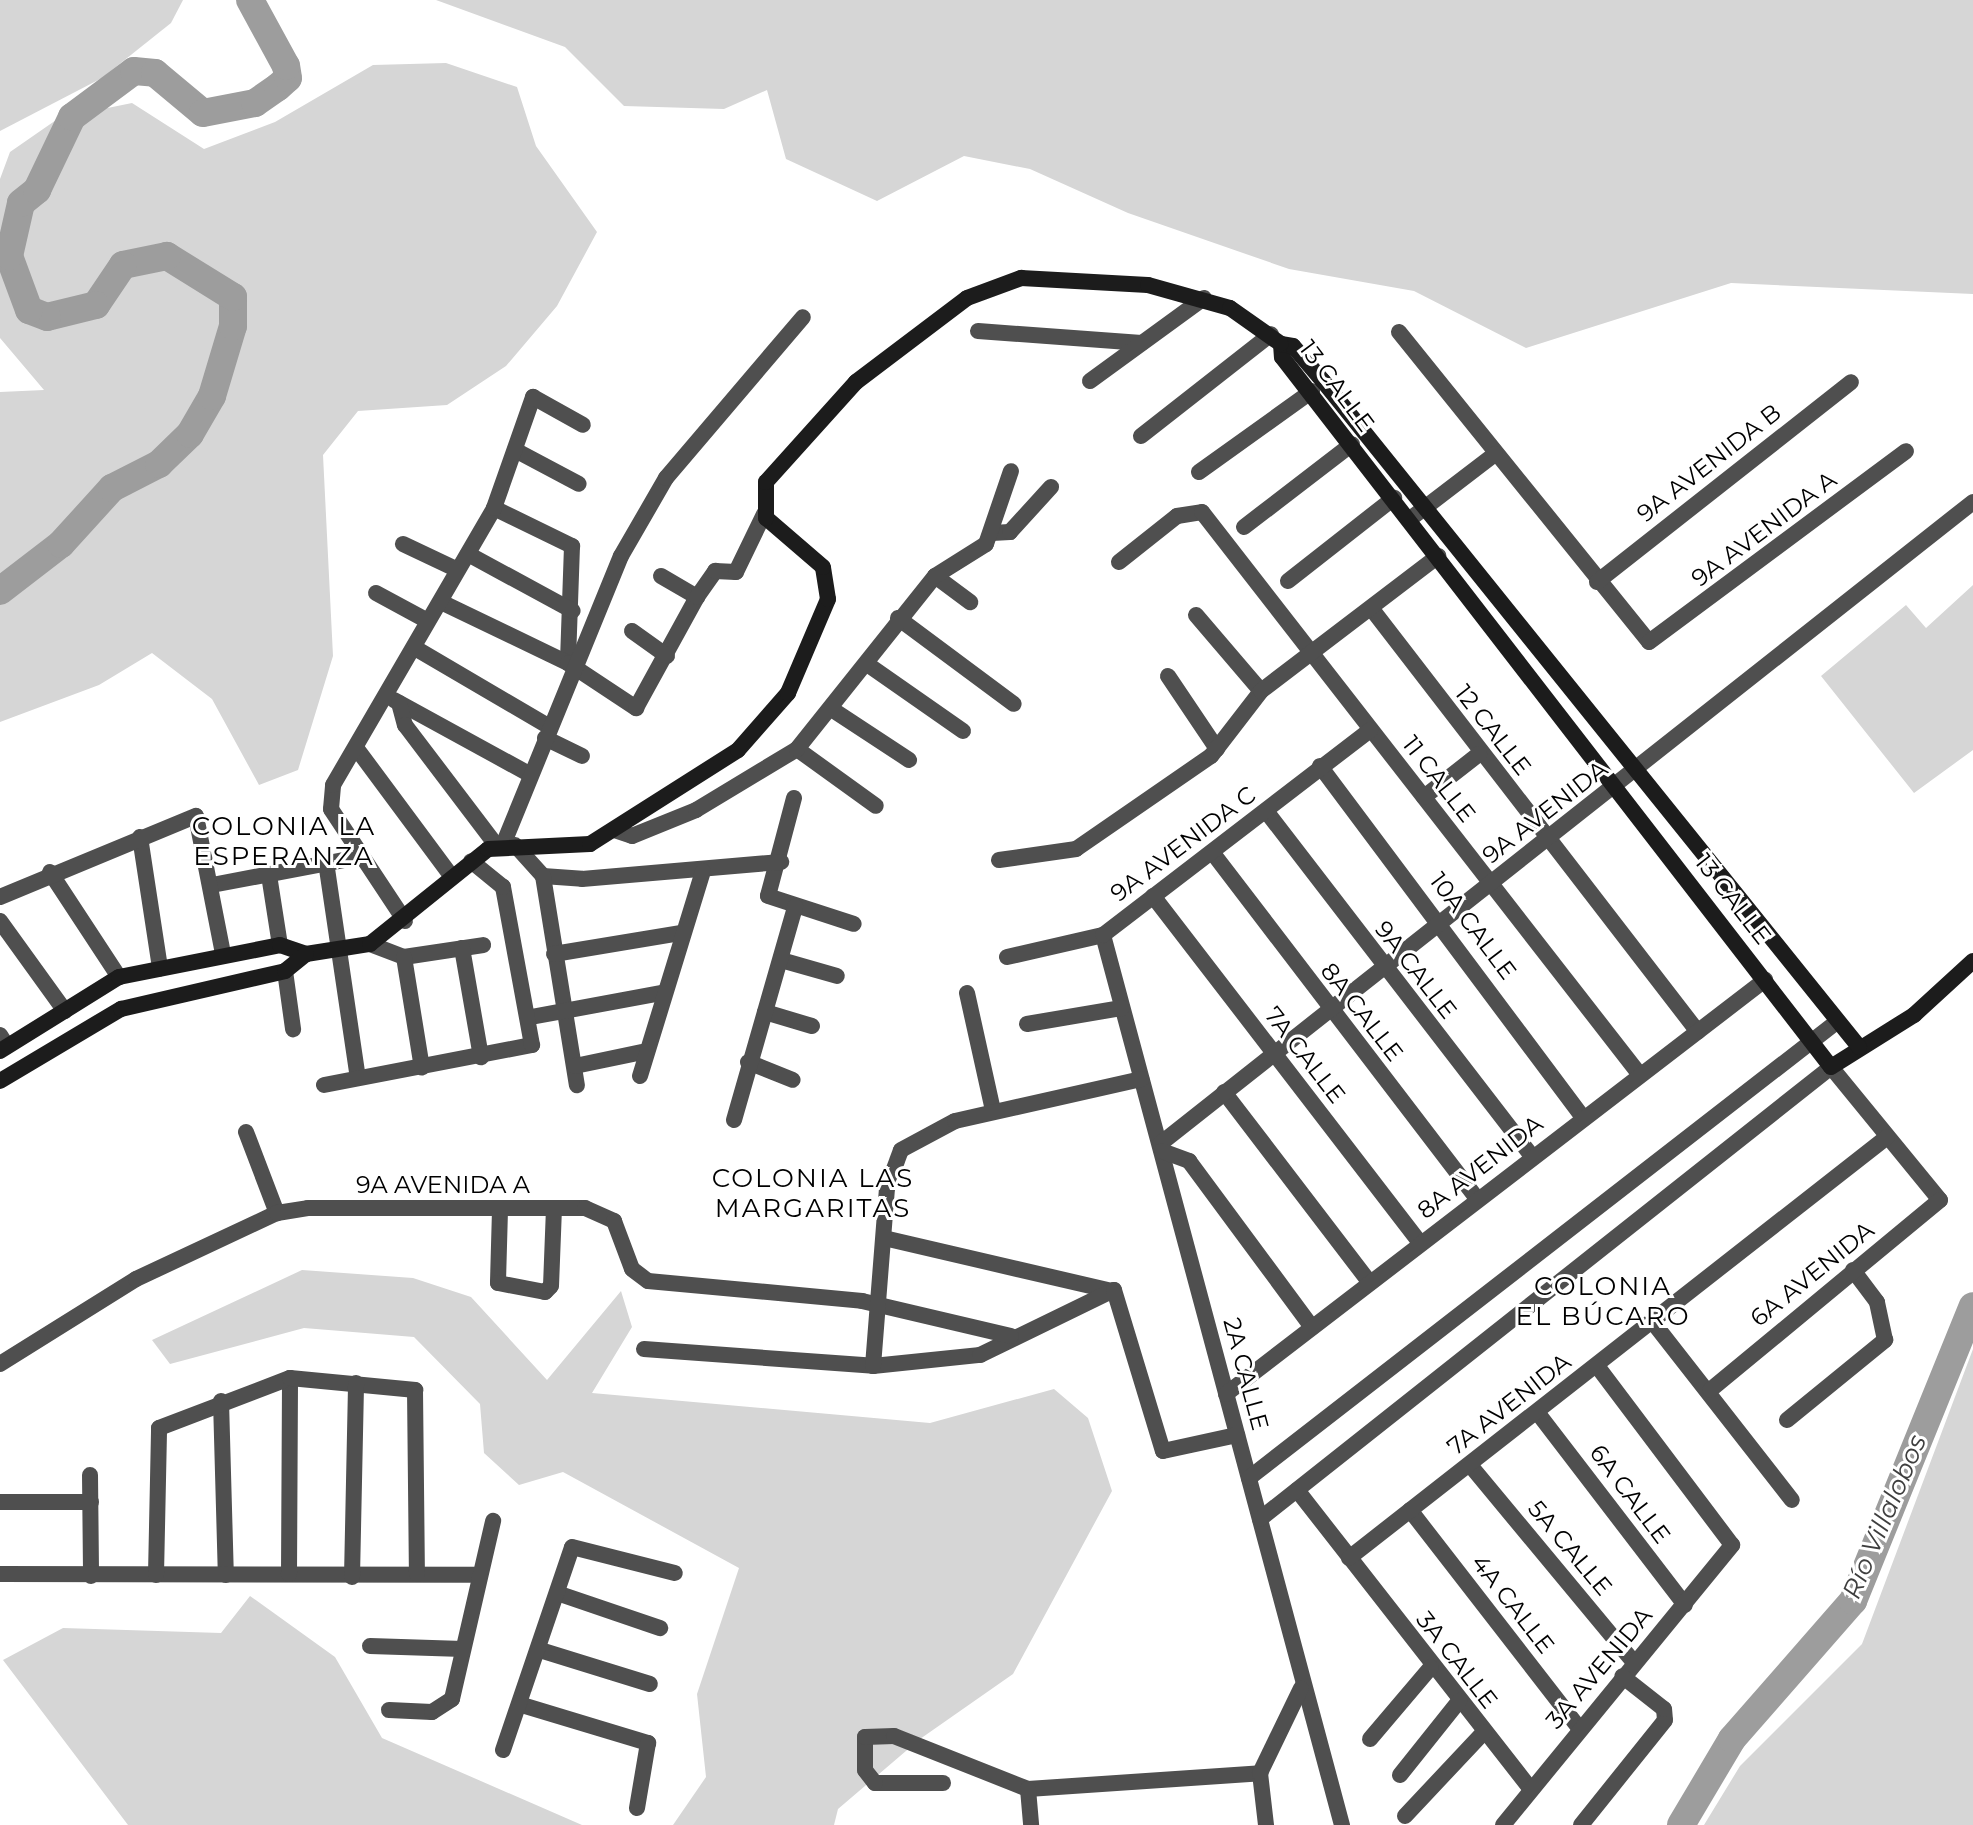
<!DOCTYPE html>
<html>
<head>
<meta charset="utf-8">
<style>
  body { margin:0 }
  #map { position:relative; width:1973px; height:1825px; overflow:hidden; background:#fff; font-family:Montserrat,sans-serif }
  div>[style] { position:absolute }
  [style*='--x'] { left:calc(var(--x)*1px); top:calc(var(--y)*1px); width:calc(var(--w)*1px); rotate:calc(var(--a)*1deg) }
  .green>* { inset:0; background:#d6d6d6 }
  .river>* { height:28px; margin:-14px; padding:0 14px; transform-origin:14px; border-radius:14px; background:#9d9d9d }
  .minor>* { height:16px; margin:-8px; padding:0 8px; transform-origin:8px; border-radius:8px; background:#4f4f4f }
  .secondary>* { height:16px; margin:-8px; padding:0 8px; transform-origin:8px; border-radius:8px; background:#1c1c1c }
  span { translate:-50% -50%; white-space:nowrap; text-align:center; line-height:1.15; -webkit-text-stroke:6px #fff; paint-order:stroke }
  .street-label { font-size:24px; color:#000 }
  .neighbourhood-label { font-size:26px; color:#000; letter-spacing:2px }
  .water-label { font-size:26px; color:#3e3e3e; font-style:italic }
</style>
</head>
<body>
<div id="map">
  <div class="green">
    <i style="clip-path:polygon(0 0,183px 0,171px 23px,102px 78px,0 131px)"></i>
    <i style="clip-path:polygon(436px 0,1973px 0,1973px 294px,1731px 283px,1526px 348px,1414px 291px,1289px 269px,1128px 213px,1030px 169px,964px 156px,877px 201px,786px 159px,767px 90px,724px 109px,624px 106px,565px 47px)"></i>
    <i style="clip-path:polygon(446px 63px,517px 87px,536px 146px,597px 232px,557px 306px,506px 366px,447px 405px,358px 411px,323px 455px,333px 656px,298px 770px,259px 785px,212px 699px,152px 653px,99px 685px,0 722px,0 392px,44px 390px,0 338px,0 179px,10px 152px,59px 118px,132px 103px,204px 149px,275px 122px,373px 65px)"></i>
    <i style="clip-path:polygon(1973px 585px,1973px 750px,1914px 793px,1821px 676px,1906px 605px,1926px 628px)"></i>
    <i style="clip-path:polygon(302px 1270px,413px 1278px,471px 1297px,547px 1380px,621px 1291px,632px 1327px,592px 1393px,930px 1423px,1054px 1389px,1088px 1418px,1112px 1491px,1013px 1674px,920px 1739px,838px 1809px,834px 1825px,673px 1825px,706px 1777px,697px 1694px,739px 1568px,563px 1472px,519px 1485px,484px 1453px,480px 1404px,414px 1337px,304px 1328px,170px 1364px,152px 1340px)"></i>
    <i style="clip-path:polygon(1973px 1349px,1973px 1825px,1704px 1825px,1740px 1766px,1862px 1644px)"></i>
    <i style="clip-path:polygon(250px 1596px,335px 1657px,382px 1738px,582px 1825px,128px 1825px,3px 1660px,63px 1628px,221px 1633px)"></i>
  </div>
  <div class="river">
    <i style="--x:0;--y:591;--w:77;--a:-37.6"></i>
    <i style="--x:61;--y:544;--w:76;--a:-47.7"></i>
    <i style="--x:112;--y:488;--w:53;--a:-27.1"></i>
    <i style="--x:159;--y:464;--w:43;--a:-44.1"></i>
    <i style="--x:190;--y:434;--w:44;--a:-59.9"></i>
    <i style="--x:212;--y:396;--w:73;--a:-73.3"></i>
    <i style="--x:233;--y:326;--w:29;--a:-90"></i>
    <i style="--x:233;--y:297;--w:78;--a:-148.2"></i>
    <i style="--x:167;--y:256;--w:45;--a:168.4"></i>
    <i style="--x:123;--y:265;--w:48;--a:124"></i>
    <i style="--x:96;--y:305;--w:50;--a:166.2"></i>
    <i style="--x:47;--y:317;--w:19;--a:-159"></i>
    <i style="--x:29;--y:310;--w:58;--a:-110.3"></i>
    <i style="--x:9;--y:256;--w:54;--a:-77.2"></i>
    <i style="--x:21;--y:203;--w:21;--a:-39"></i>
    <i style="--x:37;--y:190;--w:81;--a:-64.4"></i>
    <i style="--x:72;--y:117;--w:77;--a:-36.6"></i>
    <i style="--x:134;--y:71;--w:21;--a:5"></i>
    <i style="--x:155;--y:73;--w:62;--a:39.8"></i>
    <i style="--x:203;--y:113;--w:53;--a:-10.9"></i>
    <i style="--x:255;--y:103;--w:28;--a:-35"></i>
    <i style="--x:278;--y:87;--w:13;--a:-42"></i>
    <i style="--x:288;--y:78;--w:12;--a:-99"></i>
    <i style="--x:286;--y:66;--w:75;--a:-118.6"></i>
    <i style="--x:1681;--y:1825;--w:100;--a:-59.3"></i>
    <i style="--x:1732;--y:1739;--w:184;--a:-48.8"></i>
    <i style="--x:1853;--y:1601;--w:318;--a:-67.9"></i>
  </div>
  <div class="minor">
    <i style="--x:978;--y:331;--w:164;--a:4.2"></i>
    <i style="--x:1399;--y:332;--w:398;--a:51.1"></i>
    <i style="--x:1649;--y:642;--w:320;--a:-36.6"></i>
    <i style="--x:1090;--y:381;--w:141;--a:-36.1"></i>
    <i style="--x:1141;--y:436;--w:165;--a:-38.1"></i>
    <i style="--x:515;--y:450;--w:72;--a:28"></i>
    <i style="--x:1199;--y:472;--w:139;--a:-35.6"></i>
    <i style="--x:494;--y:508;--w:87;--a:26"></i>
    <i style="--x:572;--y:546;--w:117;--a:92"></i>
    <i style="--x:1410;--y:519;--w:107;--a:-37.4"></i>
    <i style="--x:1244;--y:527;--w:136;--a:-37.5"></i>
    <i style="--x:992;--y:533;--w:18;--a:-3"></i>
    <i style="--x:1010;--y:532;--w:61;--a:-47.7"></i>
    <i style="--x:403;--y:544;--w:59;--a:25.3"></i>
    <i style="--x:468;--y:554;--w:119;--a:28.5"></i>
    <i style="--x:1119;--y:562;--w:74;--a:-38.4"></i>
    <i style="--x:1177;--y:516;--w:25;--a:-9"></i>
    <i style="--x:1202;--y:512;--w:713;--a:52.12"></i>
    <i style="--x:661;--y:576;--w:42;--a:30.3"></i>
    <i style="--x:935;--y:576;--w:44;--a:36.6"></i>
    <i style="--x:1288;--y:581;--w:135;--a:-38.1"></i>
    <i style="--x:1597;--y:582;--w:323;--a:-38.2"></i>
    <i style="--x:376;--y:593;--w:57;--a:28.4"></i>
    <i style="--x:441;--y:602;--w:141;--a:25.7"></i>
    <i style="--x:568;--y:663;--w:82;--a:33.5"></i>
    <i style="--x:636;--y:708;--w:127;--a:-61.2"></i>
    <i style="--x:697;--y:597;--w:32;--a:-55"></i>
    <i style="--x:715;--y:571;--w:21;--a:3"></i>
    <i style="--x:736;--y:572;--w:64;--a:-64.2"></i>
    <i style="--x:1371;--y:608;--w:535;--a:52.36"></i>
    <i style="--x:1196;--y:615;--w:100;--a:49.5"></i>
    <i style="--x:898;--y:618;--w:144;--a:36.6"></i>
    <i style="--x:632;--y:631;--w:43;--a:35.5"></i>
    <i style="--x:415;--y:648;--w:154;--a:30.4"></i>
    <i style="--x:867;--y:664;--w:117;--a:34.9"></i>
    <i style="--x:1168;--y:676;--w:88;--a:56.1"></i>
    <i style="--x:394;--y:700;--w:154;--a:28.7"></i>
    <i style="--x:399;--y:703;--w:23;--a:75"></i>
    <i style="--x:405;--y:725;--w:152;--a:52.8"></i>
    <i style="--x:833;--y:710;--w:91;--a:33.3"></i>
    <i style="--x:545;--y:738;--w:41;--a:25.9"></i>
    <i style="--x:357;--y:749;--w:159;--a:53.4"></i>
    <i style="--x:797;--y:749;--w:97;--a:35.8"></i>
    <i style="--x:1320;--y:766;--w:439;--a:53.2"></i>
    <i style="--x:1424;--y:797;--w:70;--a:-38"></i>
    <i style="--x:794;--y:798;--w:101;--a:104.9"></i>
    <i style="--x:768;--y:896;--w:90;--a:18"></i>
    <i style="--x:1266;--y:811;--w:436;--a:52.4"></i>
    <i style="--x:614;--y:830;--w:19;--a:18"></i>
    <i style="--x:632;--y:836;--w:69;--a:-22.1"></i>
    <i style="--x:696;--y:810;--w:118;--a:-31.1"></i>
    <i style="--x:797;--y:749;--w:221;--a:-51.4"></i>
    <i style="--x:935;--y:576;--w:60;--a:-32.1"></i>
    <i style="--x:986;--y:544;--w:77;--a:-71.1"></i>
    <i style="--x:140;--y:837;--w:133;--a:81.3"></i>
    <i style="--x:503;--y:845;--w:312;--a:-67.8"></i>
    <i style="--x:621;--y:556;--w:90;--a:-60"></i>
    <i style="--x:666;--y:478;--w:211;--a:-49.6"></i>
    <i style="--x:515;--y:845;--w:42;--a:47.9"></i>
    <i style="--x:543;--y:876;--w:39;--a:4"></i>
    <i style="--x:582;--y:879;--w:200;--a:-4.9"></i>
    <i style="--x:1212;--y:852;--w:436;--a:52.6"></i>
    <i style="--x:999;--y:860;--w:78;--a:-8.1"></i>
    <i style="--x:1076;--y:849;--w:164;--a:-34.6"></i>
    <i style="--x:1211;--y:756;--w:82;--a:-52.4"></i>
    <i style="--x:1261;--y:691;--w:223;--a:-37.3"></i>
    <i style="--x:326;--y:862;--w:218;--a:81.6"></i>
    <i style="--x:50;--y:872;--w:126;--a:56.7"></i>
    <i style="--x:269;--y:875;--w:71;--a:81.1"></i>
    <i style="--x:543;--y:876;--w:212;--a:80.8"></i>
    <i style="--x:212;--y:885;--w:151;--a:-10.7"></i>
    <i style="--x:1153;--y:896;--w:438;--a:52.4"></i>
    <i style="--x:0;--y:897;--w:212;--a:-22.5"></i>
    <i style="--x:196;--y:816;--w:141;--a:78.9"></i>
    <i style="--x:0;--y:921;--w:111;--a:54.2"></i>
    <i style="--x:405;--y:921;--w:134;--a:-123.5"></i>
    <i style="--x:331;--y:809;--w:24;--a:-85"></i>
    <i style="--x:333;--y:785;--w:320;--a:-59.8"></i>
    <i style="--x:494;--y:508;--w:118;--a:-70.6"></i>
    <i style="--x:533;--y:397;--w:57;--a:29.2"></i>
    <i style="--x:1103;--y:935;--w:922;--a:74.97"></i>
    <i style="--x:370;--y:944;--w:36;--a:21"></i>
    <i style="--x:404;--y:957;--w:80;--a:-8.6"></i>
    <i style="--x:462;--y:948;--w:111;--a:80.1"></i>
    <i style="--x:554;--y:954;--w:129;--a:-9.4"></i>
    <i style="--x:404;--y:957;--w:112;--a:80.8"></i>
    <i style="--x:1007;--y:957;--w:98;--a:-12.9"></i>
    <i style="--x:1103;--y:935;--w:337;--a:-37.5"></i>
    <i style="--x:781;--y:960;--w:58;--a:15.9"></i>
    <i style="--x:285;--y:971;--w:59;--a:82.1"></i>
    <i style="--x:967;--y:993;--w:120;--a:77.5"></i>
    <i style="--x:765;--y:1012;--w:49;--a:16.6"></i>
    <i style="--x:531;--y:1017;--w:133;--a:-10.4"></i>
    <i style="--x:1027;--y:1024;--w:96;--a:-9.6"></i>
    <i style="--x:0;--y:1035;--w:13;--a:58"></i>
    <i style="--x:748;--y:1062;--w:48;--a:21.8"></i>
    <i style="--x:575;--y:1066;--w:68;--a:-11.8"></i>
    <i style="--x:640;--y:1076;--w:214;--a:-72.9"></i>
    <i style="--x:324;--y:1085;--w:212;--a:-10.9"></i>
    <i style="--x:532;--y:1045;--w:161;--a:-100.4"></i>
    <i style="--x:503;--y:887;--w:41;--a:-140.9"></i>
    <i style="--x:1224;--y:1092;--w:240;--a:52.6"></i>
    <i style="--x:734;--y:1120;--w:222;--a:-74"></i>
    <i style="--x:246;--y:1132;--w:87;--a:69.1"></i>
    <i style="--x:1160;--y:1144;--w:1036;--a:-38.3"></i>
    <i style="--x:1162;--y:1151;--w:29;--a:20"></i>
    <i style="--x:1189;--y:1161;--w:207;--a:53.5"></i>
    <i style="--x:500;--y:1210;--w:73;--a:91.6"></i>
    <i style="--x:498;--y:1283;--w:48;--a:10.8"></i>
    <i style="--x:545;--y:1292;--w:8;--a:-45"></i>
    <i style="--x:551;--y:1286;--w:77;--a:-87.8"></i>
    <i style="--x:884;--y:1238;--w:233;--a:13.1"></i>
    <i style="--x:1652;--y:1321;--w:227;--a:52"></i>
    <i style="--x:644;--y:1349;--w:230;--a:4.2"></i>
    <i style="--x:873;--y:1366;--w:108;--a:-5.9"></i>
    <i style="--x:980;--y:1355;--w:149;--a:-25.9"></i>
    <i style="--x:1114;--y:1290;--w:168;--a:73.1"></i>
    <i style="--x:1163;--y:1451;--w:76;--a:-12.2"></i>
    <i style="--x:0;--y:1364;--w:160;--a:-32"></i>
    <i style="--x:136;--y:1279;--w:156;--a:-25.1"></i>
    <i style="--x:277;--y:1213;--w:31;--a:-9"></i>
    <i style="--x:308;--y:1208;--w:277;--a:0"></i>
    <i style="--x:585;--y:1208;--w:32;--a:24"></i>
    <i style="--x:614;--y:1221;--w:51;--a:69.4"></i>
    <i style="--x:632;--y:1269;--w:20;--a:37"></i>
    <i style="--x:648;--y:1281;--w:215;--a:5.3"></i>
    <i style="--x:862;--y:1301;--w:153;--a:13.2"></i>
    <i style="--x:873;--y:1366;--w:179;--a:-85.5"></i>
    <i style="--x:887;--y:1188;--w:40;--a:-69.8"></i>
    <i style="--x:901;--y:1150;--w:61;--a:-28.2"></i>
    <i style="--x:955;--y:1121;--w:191;--a:-12.7"></i>
    <i style="--x:1226;--y:1394;--w:680;--a:-37.53"></i>
    <i style="--x:221;--y:1401;--w:174;--a:88.4"></i>
    <i style="--x:1537;--y:1412;--w:243;--a:52.5"></i>
    <i style="--x:1787;--y:1420;--w:127;--a:-39.2"></i>
    <i style="--x:1885;--y:1340;--w:39;--a:-102"></i>
    <i style="--x:1877;--y:1302;--w:40;--a:-127"></i>
    <i style="--x:1470;--y:1465;--w:255;--a:50.3"></i>
    <i style="--x:90;--y:1475;--w:101;--a:89.4"></i>
    <i style="--x:1249;--y:1478;--w:745;--a:-37.81"></i>
    <i style="--x:1297;--y:1490;--w:378;--a:52"></i>
    <i style="--x:0;--y:1502;--w:91;--a:0"></i>
    <i style="--x:1410;--y:1510;--w:276;--a:52.2"></i>
    <i style="--x:1260;--y:1519;--w:728;--a:-38.36"></i>
    <i style="--x:1831;--y:1067;--w:172;--a:50.7"></i>
    <i style="--x:1940;--y:1200;--w:298;--a:140.4"></i>
    <i style="--x:1349;--y:1558;--w:683;--a:-38.04"></i>
    <i style="--x:0;--y:1574;--w:480;--a:0.1"></i>
    <i style="--x:289;--y:1574;--w:196;--a:-89.7"></i>
    <i style="--x:156;--y:1575;--w:147;--a:-88.8"></i>
    <i style="--x:159;--y:1428;--w:140;--a:-20.9"></i>
    <i style="--x:290;--y:1378;--w:126;--a:5.5"></i>
    <i style="--x:415;--y:1390;--w:184;--a:89.4"></i>
    <i style="--x:352;--y:1577;--w:194;--a:-88.8"></i>
    <i style="--x:557;--y:1593;--w:109;--a:18.8"></i>
    <i style="--x:370;--y:1646;--w:93;--a:1.8"></i>
    <i style="--x:540;--y:1650;--w:115;--a:17.2"></i>
    <i style="--x:522;--y:1705;--w:132;--a:16.8"></i>
    <i style="--x:648;--y:1743;--w:66;--a:99.6"></i>
    <i style="--x:389;--y:1710;--w:43;--a:2.7"></i>
    <i style="--x:432;--y:1712;--w:24;--a:-33"></i>
    <i style="--x:452;--y:1699;--w:183;--a:-77"></i>
    <i style="--x:1370;--y:1739;--w:94;--a:-49.7"></i>
    <i style="--x:503;--y:1750;--w:214;--a:-71.2"></i>
    <i style="--x:572;--y:1547;--w:106;--a:14.2"></i>
    <i style="--x:1400;--y:1775;--w:95;--a:-51.4"></i>
    <i style="--x:943;--y:1783;--w:68;--a:180"></i>
    <i style="--x:875;--y:1783;--w:16;--a:-128"></i>
    <i style="--x:865;--y:1770;--w:33;--a:-90"></i>
    <i style="--x:865;--y:1737;--w:29;--a:-2"></i>
    <i style="--x:894;--y:1736;--w:144;--a:21.6"></i>
    <i style="--x:1028;--y:1789;--w:233;--a:-3.9"></i>
    <i style="--x:1028;--y:1789;--w:36;--a:85"></i>
    <i style="--x:1405;--y:1816;--w:115;--a:-46.8"></i>
    <i style="--x:1266;--y:1825;--w:52;--a:-96.6"></i>
    <i style="--x:1260;--y:1773;--w:94;--a:-64.2"></i>
    <i style="--x:1503;--y:1825;--w:362;--a:-50.7"></i>
    <i style="--x:1732;--y:1545;--w:224;--a:-127"></i>
    <i style="--x:1581;--y:1825;--w:134;--a:-51.3"></i>
    <i style="--x:1665;--y:1720;--w:11;--a:-95"></i>
    <i style="--x:1664;--y:1709;--w:53;--a:-141.8"></i>
  </div>
  <div class="secondary">
    <i style="--x:1281;--y:344;--w:13;--a:86"></i>
    <i style="--x:1282;--y:357;--w:897;--a:52.29"></i>
    <i style="--x:1831;--y:1067;--w:98;--a:-32.1"></i>
    <i style="--x:1914;--y:1015;--w:80;--a:-42.5"></i>
    <i style="--x:1281;--y:344;--w:12;--a:9"></i>
    <i style="--x:1293;--y:346;--w:46;--a:49.4"></i>
    <i style="--x:1323;--y:381;--w:855;--a:51.17"></i>
    <i style="--x:0;--y:1051;--w:140;--a:-31.9"></i>
    <i style="--x:119;--y:977;--w:164;--a:-11.2"></i>
    <i style="--x:280;--y:945;--w:28;--a:19"></i>
    <i style="--x:306;--y:954;--w:65;--a:-8.9"></i>
    <i style="--x:370;--y:944;--w:151;--a:-38.8"></i>
    <i style="--x:488;--y:849;--w:102;--a:-2.8"></i>
    <i style="--x:590;--y:844;--w:175;--a:-32.4"></i>
    <i style="--x:738;--y:750;--w:76;--a:-48.7"></i>
    <i style="--x:788;--y:693;--w:102;--a:-66.9"></i>
    <i style="--x:828;--y:599;--w:32;--a:-99"></i>
    <i style="--x:823;--y:567;--w:75;--a:-139.3"></i>
    <i style="--x:766;--y:518;--w:36;--a:-90"></i>
    <i style="--x:766;--y:482;--w:135;--a:-48"></i>
    <i style="--x:856;--y:382;--w:139;--a:-37.1"></i>
    <i style="--x:967;--y:298;--w:58;--a:-20.3"></i>
    <i style="--x:1021;--y:278;--w:127;--a:3.2"></i>
    <i style="--x:1148;--y:285;--w:85;--a:15.7"></i>
    <i style="--x:1230;--y:308;--w:62;--a:35.2"></i>
    <i style="--x:0;--y:1081;--w:141;--a:-30.8"></i>
    <i style="--x:121;--y:1009;--w:168;--a:-13"></i>
    <i style="--x:285;--y:971;--w:27;--a:-39"></i>
  </div>
  <div class="street-label">
    <span style="left:1337px;top:386px;rotate:53deg">13 CALLE</span>
    <span style="left:1709px;top:463px;rotate:-38deg">9A AVENIDA B</span>
    <span style="left:1764px;top:529px;rotate:-37deg">9A AVENIDA A</span>
    <span style="left:1493px;top:730px;rotate:52deg">12 CALLE</span>
    <span style="left:1439px;top:779px;rotate:52deg">11 CALLE</span>
    <span style="left:1545px;top:812px;rotate:-38deg">9A AVENIDA</span>
    <span style="left:1183px;top:844px;rotate:-37deg">9A AVENIDA C</span>
    <span style="left:1733px;top:899px;rotate:52deg">13 CALLE</span>
    <span style="left:1473px;top:926px;rotate:53deg">10A CALLE</span>
    <span style="left:1416px;top:970px;rotate:52deg">9A CALLE</span>
    <span style="left:1362px;top:1012px;rotate:52deg">8A CALLE</span>
    <span style="left:1305px;top:1055px;rotate:52deg">7A CALLE</span>
    <span style="left:1480px;top:1167px;rotate:-38deg">8A AVENIDA</span>
    <span style="left:443px;top:1185px">9A AVENIDA A</span>
    <span style="left:1812px;top:1274px;rotate:-39deg">6A AVENIDA</span>
    <span style="left:1246px;top:1374px;rotate:75deg">2A CALLE</span>
    <span style="left:1509px;top:1404px;rotate:-38deg">7A AVENIDA</span>
    <span style="left:1630px;top:1494px;rotate:53deg">6A CALLE</span>
    <span style="left:1570px;top:1548px;rotate:50deg">5A CALLE</span>
    <span style="left:1513px;top:1604px;rotate:52deg">4A CALLE</span>
    <span style="left:1457px;top:1660px;rotate:52deg">3A CALLE</span>
    <span style="left:1599px;top:1668px;rotate:-50deg">3A AVENIDA</span>
  </div>
  <div class="neighbourhood-label">
    <span style="left:284px;top:842px">COLONIA LA<br>ESPERANZA</span>
    <span style="left:813px;top:1194px">COLONIA LAS<br>MARGARITAS</span>
    <span style="left:1603px;top:1302px">COLONIA<br>EL BÚCARO</span>
  </div>
  <div class="water-label">
    <span style="left:1885px;top:1517px;rotate:-67deg">Río Villalobos</span>
  </div>
</div>
</body>
</html>
